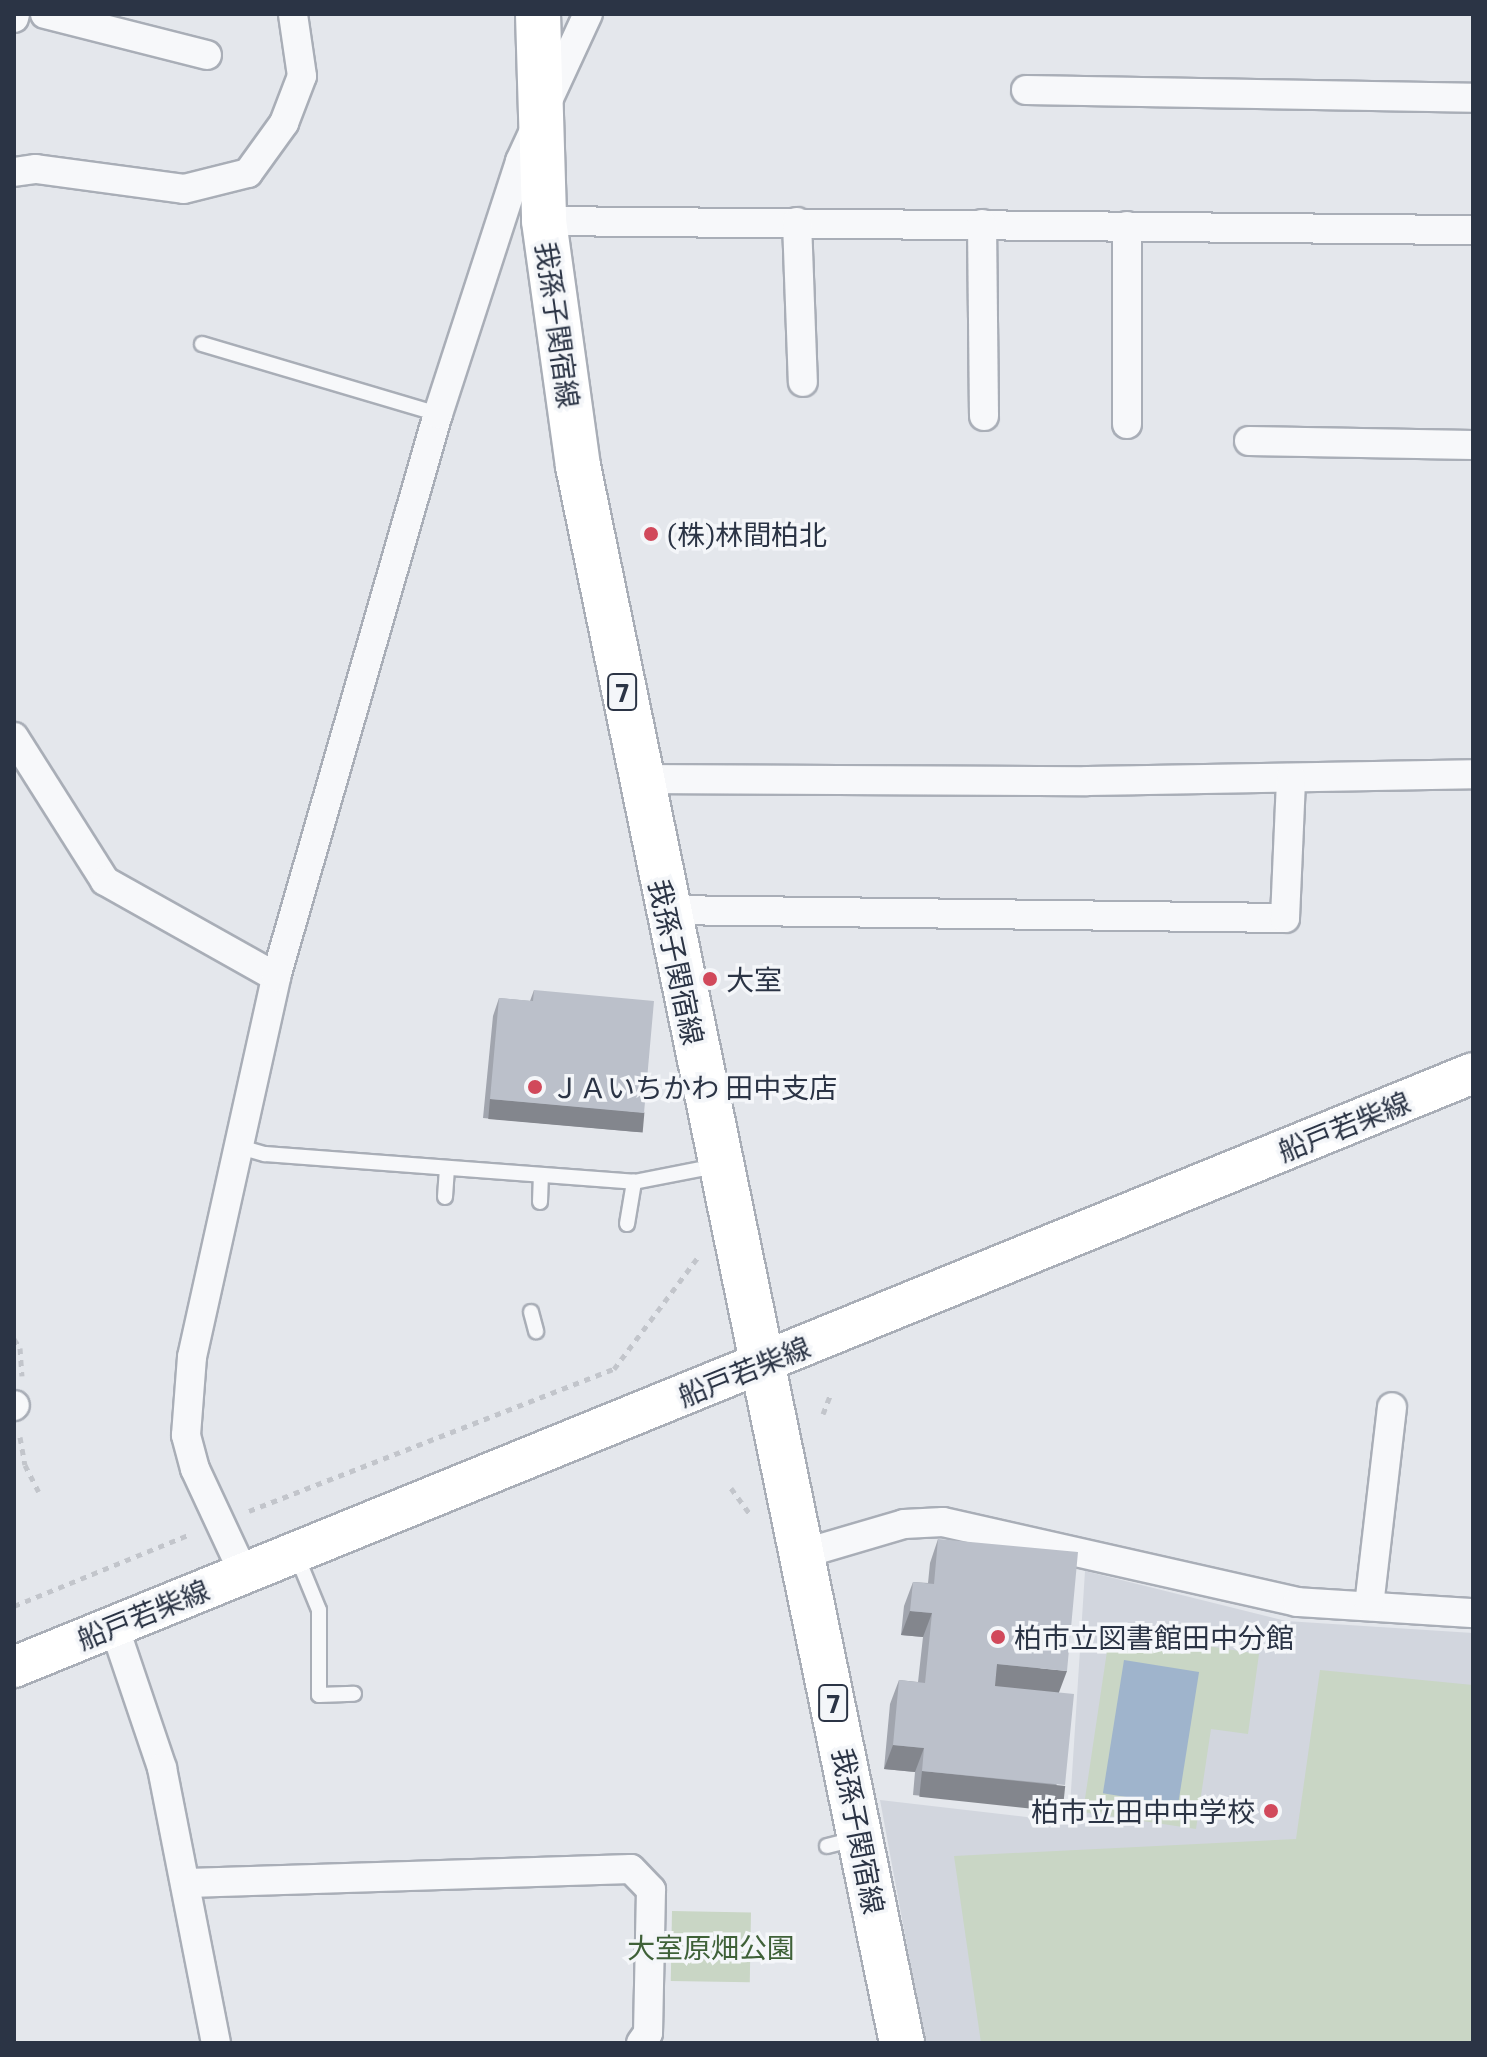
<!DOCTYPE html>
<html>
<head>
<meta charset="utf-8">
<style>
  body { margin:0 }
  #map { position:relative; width:1487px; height:2057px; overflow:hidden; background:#e4e7ec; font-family:"Exo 2","Noto Sans JP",sans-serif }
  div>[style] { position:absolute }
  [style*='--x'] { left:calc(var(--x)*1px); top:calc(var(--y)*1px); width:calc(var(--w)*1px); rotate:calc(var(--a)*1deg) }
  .built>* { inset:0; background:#d2d6de }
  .green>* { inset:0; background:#c9d6c5; transform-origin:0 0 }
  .water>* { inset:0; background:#9fb4cc; transform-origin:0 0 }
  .path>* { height:5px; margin-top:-2.5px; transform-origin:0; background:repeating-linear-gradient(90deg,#c2c5cb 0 6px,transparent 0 12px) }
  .roads { filter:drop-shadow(2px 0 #a9aeb7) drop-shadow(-2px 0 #a9aeb7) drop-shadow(0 2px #a9aeb7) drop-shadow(0 -2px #a9aeb7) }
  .lane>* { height:14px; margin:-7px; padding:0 7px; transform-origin:7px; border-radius:7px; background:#f7f8fa }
  .street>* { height:28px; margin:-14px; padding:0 14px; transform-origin:14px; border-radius:14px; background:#f7f8fa }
  .secondary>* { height:40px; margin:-20px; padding:0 20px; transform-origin:20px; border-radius:20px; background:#fff }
  .primary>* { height:44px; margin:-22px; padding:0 22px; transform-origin:22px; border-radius:22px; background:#fff }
  .wall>* { inset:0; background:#a1a5ae }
  .shaded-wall>* { inset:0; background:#83868d; transform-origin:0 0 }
  .building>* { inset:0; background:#bbc0ca }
  .dots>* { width:22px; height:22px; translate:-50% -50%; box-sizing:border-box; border:4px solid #f4f6f9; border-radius:50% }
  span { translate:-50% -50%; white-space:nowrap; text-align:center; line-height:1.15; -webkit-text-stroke:7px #f4f6f9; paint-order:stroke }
  .shield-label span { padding:2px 6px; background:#f4f6f9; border:2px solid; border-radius:6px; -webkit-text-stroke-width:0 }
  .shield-label { font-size:26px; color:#2b3445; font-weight:700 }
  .street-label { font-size:28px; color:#2b3445 }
  .poi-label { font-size:28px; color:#2b3445 }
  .left { translate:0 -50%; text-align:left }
  .right { translate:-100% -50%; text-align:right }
  .park-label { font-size:28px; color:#3f6138 }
  .frame { position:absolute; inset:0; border:16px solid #2b3445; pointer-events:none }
</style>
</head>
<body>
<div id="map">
  <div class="built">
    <i style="clip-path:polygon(1085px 1571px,1286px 1621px,1473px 1633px,1473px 2043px,925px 2043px,880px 1800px,1069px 1822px)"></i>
  </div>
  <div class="green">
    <i style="clip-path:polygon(1110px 1631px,1259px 1654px,1248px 1734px,1211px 1729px,1196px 1829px,1083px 1812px)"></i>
    <i style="clip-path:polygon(1320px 1670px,1473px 1685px,1473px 2043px,981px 2043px,954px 1856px,1296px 1839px)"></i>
    <i style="left:672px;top:1911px;width:79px;height:70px;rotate:1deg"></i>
  </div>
  <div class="water">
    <i style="left:1124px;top:1660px;width:76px;height:135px;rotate:9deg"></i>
  </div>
  <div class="path">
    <i style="--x:14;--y:1339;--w:11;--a:56"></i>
    <i style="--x:20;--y:1348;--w:28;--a:86"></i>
    <i style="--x:823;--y:1414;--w:19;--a:-69"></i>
    <i style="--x:20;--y:1437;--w:28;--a:80"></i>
    <i style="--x:25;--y:1465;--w:30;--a:63"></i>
    <i style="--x:731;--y:1488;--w:34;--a:54"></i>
    <i style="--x:249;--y:1511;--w:392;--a:-21.3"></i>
    <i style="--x:614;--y:1369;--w:140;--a:-53.1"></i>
    <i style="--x:14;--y:1606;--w:190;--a:-22.2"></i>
  </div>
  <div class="roads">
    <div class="lane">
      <i style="--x:202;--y:344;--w:246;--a:16.5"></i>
      <i style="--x:240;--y:1147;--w:26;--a:16"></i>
      <i style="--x:265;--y:1154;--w:370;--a:4.3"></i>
      <i style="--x:634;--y:1182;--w:84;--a:-11"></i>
      <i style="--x:445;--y:1197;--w:29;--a:-86"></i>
      <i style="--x:540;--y:1202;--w:27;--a:-88"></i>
      <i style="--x:627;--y:1224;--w:43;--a:-80.5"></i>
      <i style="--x:531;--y:1312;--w:20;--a:75"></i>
      <i style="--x:296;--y:1554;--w:61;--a:67.7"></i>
      <i style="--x:319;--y:1610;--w:85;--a:90"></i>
      <i style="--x:319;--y:1695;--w:35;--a:-2"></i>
      <i style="--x:827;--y:1846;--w:30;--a:-14"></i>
    </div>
    <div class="street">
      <i style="--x:45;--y:14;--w:167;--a:14.2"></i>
      <i style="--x:14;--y:18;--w:4;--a:-76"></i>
      <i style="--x:1026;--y:90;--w:447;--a:1"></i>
      <i style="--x:14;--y:172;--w:22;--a:-8"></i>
      <i style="--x:36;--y:169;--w:149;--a:7.7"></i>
      <i style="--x:184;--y:189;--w:66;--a:-14"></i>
      <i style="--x:248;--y:173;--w:62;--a:-54.2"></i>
      <i style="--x:284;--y:123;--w:50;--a:-69"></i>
      <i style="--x:302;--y:76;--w:63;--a:-98.3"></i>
      <i style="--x:544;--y:221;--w:929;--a:0.56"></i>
      <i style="--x:797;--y:222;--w:160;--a:87.9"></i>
      <i style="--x:982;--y:224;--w:192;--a:89.4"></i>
      <i style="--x:1127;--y:424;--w:198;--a:-90"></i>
      <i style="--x:1249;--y:441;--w:224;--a:1"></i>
      <i style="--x:14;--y:737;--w:170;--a:57.7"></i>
      <i style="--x:105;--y:881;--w:196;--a:29.3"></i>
      <i style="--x:639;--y:779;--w:448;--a:0.3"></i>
      <i style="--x:1087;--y:781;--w:386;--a:-1"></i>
      <i style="--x:666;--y:910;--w:619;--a:0.74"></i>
      <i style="--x:1285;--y:918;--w:140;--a:-87.5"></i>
      <i style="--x:14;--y:1406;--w:1;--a:-45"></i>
      <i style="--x:802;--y:1554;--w:106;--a:-16.4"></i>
      <i style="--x:904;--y:1524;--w:39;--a:-3"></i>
      <i style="--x:943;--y:1522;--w:363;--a:12.7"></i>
      <i style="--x:1297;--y:1602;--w:176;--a:3.6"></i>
      <i style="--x:244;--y:1574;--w:116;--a:-115"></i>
      <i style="--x:195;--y:1469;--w:35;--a:-105"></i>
      <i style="--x:186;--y:1435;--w:78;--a:-85.6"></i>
      <i style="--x:192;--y:1357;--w:389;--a:-77.5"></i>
      <i style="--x:276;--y:977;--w:586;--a:-73.95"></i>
      <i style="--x:438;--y:414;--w:266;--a:-72"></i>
      <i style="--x:520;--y:161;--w:162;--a:-65.2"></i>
      <i style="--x:1369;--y:1606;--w:200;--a:-83.4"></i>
      <i style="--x:114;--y:1626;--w:150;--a:71.3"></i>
      <i style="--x:162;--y:1768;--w:280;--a:78.9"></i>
      <i style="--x:188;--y:1883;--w:443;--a:-1.8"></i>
      <i style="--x:631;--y:1869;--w:29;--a:46"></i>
      <i style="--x:651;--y:1890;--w:143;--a:91.2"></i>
      <i style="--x:648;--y:2033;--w:12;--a:125"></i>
    </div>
    <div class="secondary">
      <i style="--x:14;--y:1667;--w:1575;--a:-22.15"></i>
    </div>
    <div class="primary">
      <i style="--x:538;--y:14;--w:207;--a:88.3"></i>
      <i style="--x:544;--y:221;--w:247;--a:82.1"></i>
      <i style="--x:578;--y:466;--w:1610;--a:78.39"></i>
    </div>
  </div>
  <div class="wall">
    <i style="clip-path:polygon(534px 990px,637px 1132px,483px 1118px,493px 1016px,499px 998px,530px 1001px)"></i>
    <i style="clip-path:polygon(938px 1539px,1059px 1692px,1056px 1809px,913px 1795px,915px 1772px,884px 1769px,890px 1704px,899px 1680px,918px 1682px,923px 1637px,901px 1635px,904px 1606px,913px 1582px,928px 1583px,930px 1563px)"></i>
  </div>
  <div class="shaded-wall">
    <i style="left:490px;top:1099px;width:155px;height:20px;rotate:5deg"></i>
    <i style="clip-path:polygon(910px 1611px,932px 1613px,923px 1637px,901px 1635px)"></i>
    <i style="clip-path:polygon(997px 1664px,1067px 1671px,1058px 1695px,988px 1688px)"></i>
    <i style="clip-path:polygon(893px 1745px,924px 1748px,915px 1772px,884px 1769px)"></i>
    <i style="left:922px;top:1771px;width:144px;height:26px;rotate:6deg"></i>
  </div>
  <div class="building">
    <i style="clip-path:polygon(534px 990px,654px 1001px,644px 1113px,490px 1099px,499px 998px,533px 1001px)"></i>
    <i style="clip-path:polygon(938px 1539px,1078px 1552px,1067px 1671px,997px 1664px,995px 1686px,1074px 1694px,1065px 1785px,922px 1771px,924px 1748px,893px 1745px,899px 1680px,925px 1683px,932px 1613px,910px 1611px,913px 1582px,934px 1584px)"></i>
  </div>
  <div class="dots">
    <i style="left:651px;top:534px;background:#d1495b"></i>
    <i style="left:710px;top:979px;background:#d1495b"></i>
    <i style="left:535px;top:1087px;background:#d1495b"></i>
    <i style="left:998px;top:1637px;background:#d1495b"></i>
    <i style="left:1271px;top:1811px;background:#d1495b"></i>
  </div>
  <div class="shield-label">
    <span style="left:622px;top:692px">7</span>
    <span style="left:833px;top:1703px">7</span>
  </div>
  <div class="street-label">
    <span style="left:558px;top:325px;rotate:82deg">我孫子関宿線</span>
    <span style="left:677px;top:962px;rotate:78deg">我孫子関宿線</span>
    <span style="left:1344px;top:1126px;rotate:-22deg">船戸若柴線</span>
    <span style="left:744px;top:1371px;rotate:-22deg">船戸若柴線</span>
    <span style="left:143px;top:1614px;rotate:-22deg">船戸若柴線</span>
    <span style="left:859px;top:1831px;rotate:79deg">我孫子関宿線</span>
  </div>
  <div class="poi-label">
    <span class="left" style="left:667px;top:534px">(株)林間柏北</span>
    <span class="left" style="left:726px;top:979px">大室</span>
    <span class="left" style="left:551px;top:1087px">ＪＡいちかわ 田中支店</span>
    <span class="left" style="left:1014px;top:1637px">柏市立図書館田中分館</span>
    <span class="right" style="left:1255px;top:1811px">柏市立田中中学校</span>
  </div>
  <div class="park-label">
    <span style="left:711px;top:1947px">大室原畑公園</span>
  </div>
  <div class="frame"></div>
</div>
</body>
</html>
